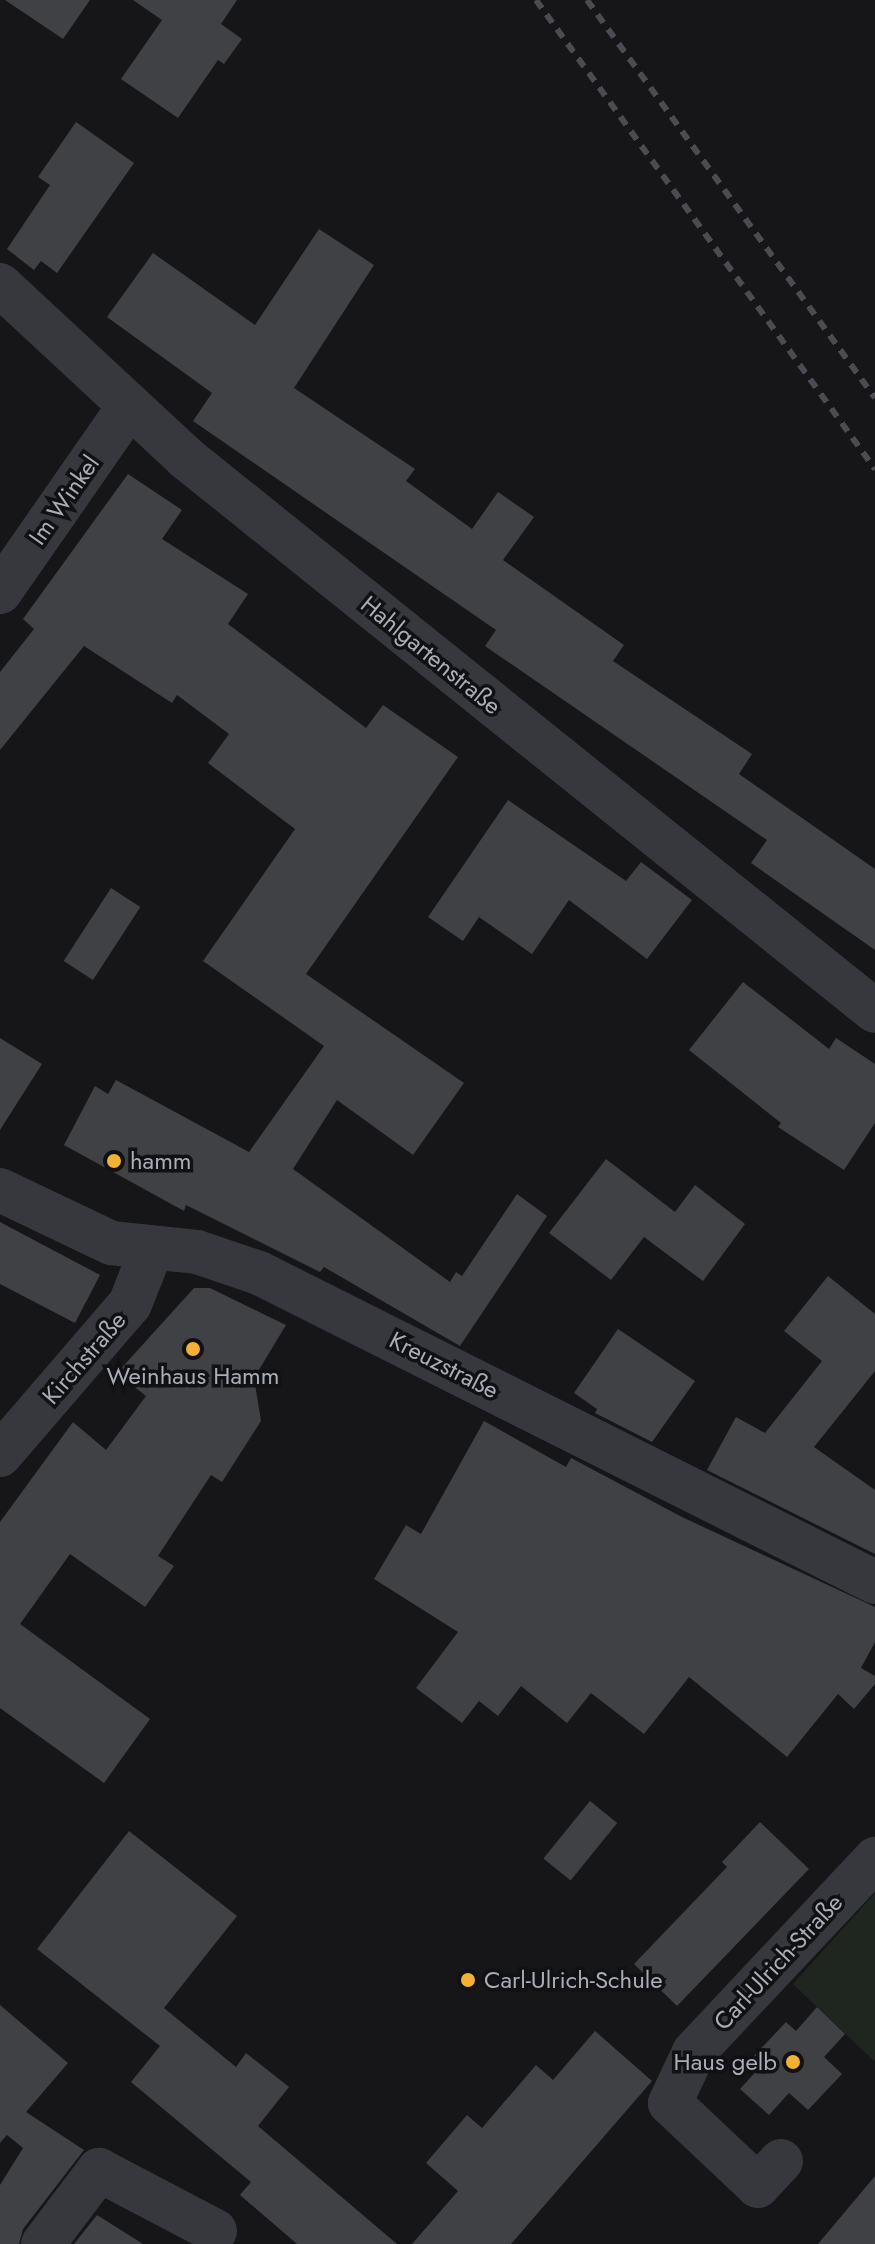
<!DOCTYPE html>
<html>
<head>
<meta charset="utf-8">
<style>
  body { margin:0 }
  #map { position:relative; width:875px; height:2244px; overflow:hidden; background:#161618; font-family:Jost,sans-serif }
  div>[style] { position:absolute }
  [style*='--x'] { left:calc(var(--x)*1px); top:calc(var(--y)*1px); width:calc(var(--w)*1px); rotate:calc(var(--a)*1deg) }
  .green>* { inset:0; background:#1e261f }
  .building>* { inset:0; background:#404145; transform-origin:0 0 }
  .minor>* { height:44px; margin:-22px; padding:0 22px; transform-origin:22px; border-radius:22px; background:#37383d }
  .rail>* { height:6px; margin-top:-3px; transform-origin:0; background:repeating-linear-gradient(90deg,#4a4c52 0 10px,transparent 0 18px) }
  .dots>* { width:22px; height:22px; translate:-50% -50%; box-sizing:border-box; border:4px solid #111113; border-radius:50% }
  span { translate:-50% -50%; white-space:nowrap; text-align:center; line-height:1.15; -webkit-text-stroke:7px #111113; paint-order:stroke }
  .street-label { font-size:24px; color:#a8adb8 }
  .poi-label { font-size:24px; color:#a8adb8 }
  .left { translate:0 -50%; text-align:left }
  .right { translate:-100% -50%; text-align:right }
</style>
</head>
<body>
<div id="map">
  <div class="green">
    <i style="clip-path:polygon(875px 1893px,875px 2059px,874px 2061px,793px 1984px)"></i>
  </div>
  <div class="building">
    <i style="clip-path:polygon(5px 0,90px 0,63px 39px)"></i>
    <i style="clip-path:polygon(133px 0,237px 0,221px 24px,242px 39px,224px 64px,218px 60px,178px 118px,121px 79px,162px 20px)"></i>
    <i style="clip-path:polygon(76px 122px,134px 163px,57px 273px,41px 261px,34px 270px,7px 249px,50px 185px,38px 177px)"></i>
    <i style="clip-path:polygon(319px 229px,374px 265px,294px 388px,415px 469px,406px 481px,472px 529px,498px 492px,534px 517px,503px 560px,624px 645px,613px 661px,752px 754px,739px 774px,875px 869px,875px 950px,751px 863px,767px 840px,485px 646px,496px 630px,193px 421px,212px 393px,107px 317px,153px 253px,255px 325px)"></i>
    <i style="clip-path:polygon(128px 474px,182px 510px,162px 539px,248px 594px,228px 624px,366px 728px,383px 705px,458px 757px,306px 974px,464px 1083px,413px 1155px,337px 1100px,293px 1169px,450px 1282px,456px 1272px,462px 1276px,517px 1194px,547px 1216px,460px 1346px,324px 1267px,320px 1272px,186px 1205px,184px 1211px,64px 1145px,95px 1086px,108px 1094px,116px 1080px,249px 1152px,324px 1046px,203px 961px,295px 829px,208px 763px,229px 734px,177px 695px,172px 703px,84px 646px,0 750px,0 672px,34px 629px,23px 619px)"></i>
    <i style="clip-path:polygon(508px 800px,626px 881px,641px 862px,692px 900px,647px 959px,569px 900px,532px 954px,479px 917px,463px 941px,428px 917px)"></i>
    <i style="left:111px;top:888px;width:35px;height:87px;rotate:33deg"></i>
    <i style="clip-path:polygon(743px 982px,829px 1049px,836px 1038px,875px 1064px,875px 1123px,844px 1170px,778px 1127px,781px 1123px,689px 1050px)"></i>
    <i style="clip-path:polygon(0 1038px,42px 1064px,0 1130px)"></i>
    <i style="clip-path:polygon(606px 1159px,675px 1212px,695px 1185px,745px 1224px,703px 1281px,644px 1237px,611px 1280px,549px 1233px)"></i>
    <i style="clip-path:polygon(0 1222px,100px 1275px,75px 1323px,0 1284px)"></i>
    <i style="clip-path:polygon(828px 1276px,875px 1314px,875px 1371px,814px 1447px,875px 1490px,875px 1554px,707px 1470px,736px 1417px,765px 1433px,822px 1361px,784px 1331px)"></i>
    <i style="clip-path:polygon(194px 1288px,210px 1288px,286px 1325px,254px 1378px,261px 1421px,222px 1482px,211px 1475px,158px 1556px,174px 1566px,145px 1607px,70px 1554px,20px 1624px,150px 1719px,104px 1783px,0 1708px,0 1522px,73px 1422px,106px 1450px,146px 1396px,117px 1373px)"></i>
    <i style="clip-path:polygon(618px 1329px,695px 1381px,652px 1442px,595px 1413px,597px 1409px,574px 1393px)"></i>
    <i style="clip-path:polygon(484px 1421px,566px 1467px,571px 1458px,682px 1517px,875px 1607px,875px 1642px,861px 1668px,875px 1676px,875px 1684px,854px 1709px,838px 1694px,787px 1757px,689px 1677px,644px 1734px,591px 1693px,567px 1723px,521px 1686px,498px 1716px,479px 1701px,462px 1723px,416px 1688px,458px 1632px,374px 1579px,406px 1525px,421px 1534px)"></i>
    <i style="left:590px;top:1801px;width:35px;height:74px;rotate:39deg"></i>
    <i style="clip-path:polygon(760px 1822px,809px 1869px,677px 2006px,634px 1964px,727px 1867px,722px 1862px)"></i>
    <i style="clip-path:polygon(129px 1831px,237px 1916px,164px 2008px,236px 2067px,246px 2053px,289px 2087px,258px 2126px,397px 2244px,297px 2244px,240px 2195px,251px 2182px,131px 2082px,160px 2046px,37px 1949px)"></i>
    <i style="clip-path:polygon(0 2005px,68px 2063px,26px 2112px,84px 2150px,23px 2229px,19px 2244px,0 2244px,0 2185px,23px 2148px,7px 2135px,0 2143px)"></i>
    <i style="clip-path:polygon(817px 2007px,845px 2034px,824px 2057px,842px 2074px,808px 2110px,789px 2093px,769px 2115px,740px 2089px,761px 2066px,752px 2058px,786px 2022px,796px 2031px)"></i>
    <i style="clip-path:polygon(595px 2031px,652px 2081px,511px 2244px,412px 2244px,458px 2191px,426px 2163px,467px 2115px,482px 2128px,536px 2065px,553px 2080px)"></i>
    <i style="clip-path:polygon(875px 2176px,875px 2244px,818px 2244px)"></i>
    <i style="clip-path:polygon(97px 2215px,143px 2244px,74px 2244px)"></i>
  </div>
  <div class="minor">
    <i style="--x:0;--y:285;--w:254;--a:42.9"></i>
    <i style="--x:186;--y:458;--w:883;--a:38.75"></i>
    <i style="--x:0;--y:592;--w:224;--a:-55.2"></i>
    <i style="--x:0;--y:1190;--w:123;--a:25.5"></i>
    <i style="--x:111;--y:1243;--w:86;--a:6"></i>
    <i style="--x:197;--y:1252;--w:65;--a:18.7"></i>
    <i style="--x:259;--y:1273;--w:689;--a:26.64"></i>
    <i style="--x:0;--y:1455;--w:199;--a:-49.3"></i>
    <i style="--x:130;--y:1304;--w:57;--a:-68.4"></i>
    <i style="--x:781;--y:2161;--w:34;--a:133"></i>
    <i style="--x:758;--y:2186;--w:121;--a:-136.7"></i>
    <i style="--x:670;--y:2103;--w:56;--a:-64.8"></i>
    <i style="--x:694;--y:2052;--w:265;--a:-46.8"></i>
    <i style="--x:43;--y:2244;--w:93;--a:-52.9"></i>
    <i style="--x:99;--y:2170;--w:131;--a:27.7"></i>
  </div>
  <div class="rail">
    <i style="--x:536;--y:0;--w:579;--a:54.14"></i>
    <i style="--x:587;--y:0;--w:491;--a:54.1"></i>
  </div>
  <div class="dots">
    <i style="left:114px;top:1161px;background:#f2b134"></i>
    <i style="left:193px;top:1349px;background:#f2b134"></i>
    <i style="left:468px;top:1980px;background:#f2b134"></i>
    <i style="left:793px;top:2062px;background:#f2b134"></i>
  </div>
  <div class="street-label">
    <span style="left:64px;top:500px;rotate:-55deg">Im Winkel</span>
    <span style="left:431px;top:655px;rotate:39deg">Hahlgartenstraße</span>
    <span style="left:84px;top:1358px;rotate:-49deg">Kirchstraße</span>
    <span style="left:444px;top:1365px;rotate:27deg">Kreuzstraße</span>
    <span style="left:778px;top:1962px;rotate:-47deg">Carl-Ulrich-Straße</span>
  </div>
  <div class="poi-label">
    <span class="left" style="left:130px;top:1161px">hamm</span>
    <span style="left:193px;top:1376px">Weinhaus Hamm</span>
    <span class="left" style="left:484px;top:1980px">Carl-Ulrich-Schule</span>
    <span class="right" style="left:777px;top:2062px">Haus gelb</span>
  </div>
</div>
</body>
</html>
